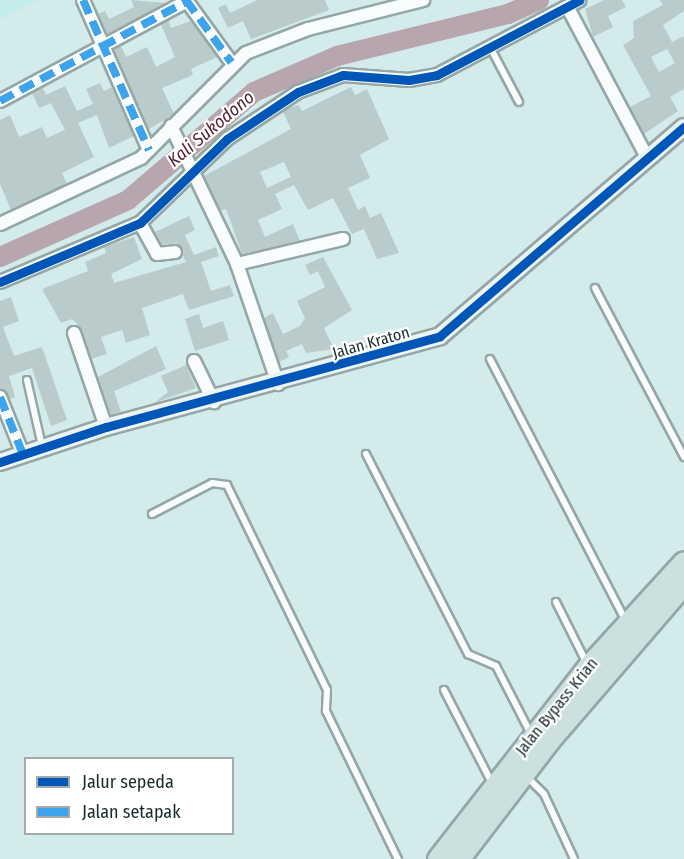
<!DOCTYPE html>
<html>
<head>
<meta charset="utf-8">
<style>
  body { margin:0 }
  #map { position:relative; width:684px; height:859px; overflow:hidden; background:#d4ebeb; font-family:"Fira Sans Condensed",sans-serif }
  div>[style] { position:absolute }
  [style*='--x'] { left:calc(var(--x)*1px); top:calc(var(--y)*1px); width:calc(var(--w)*1px); rotate:calc(var(--a)*1deg) }
  .built>* { inset:0; background:#c4ecec }
  .river>* { height:20px; margin:-10px; padding:0 10px; transform-origin:10px; border-radius:10px; background:#b7a6ad }
  .building>* { inset:0; background:#b9cccb }
  .roads { filter:drop-shadow(2px 0 #94a6a6) drop-shadow(-2px 0 #94a6a6) drop-shadow(0 2px #94a6a6) drop-shadow(0 -2px #94a6a6) }
  .lane>* { height:6px; margin:-3px; padding:0 3px; transform-origin:3px; border-radius:3px; background:#f9fcfc }
  .street>* { height:12px; margin:-6px; padding:0 6px; transform-origin:6px; border-radius:6px; background:#f9fcfc }
  .secondary>* { height:16px; margin:-8px; padding:0 8px; transform-origin:8px; border-radius:8px; background:#ecf4f4 }
  .highway>* { height:21px; margin:-10.5px; padding:0 10.5px; transform-origin:10.5px; border-radius:10.5px; background:#cde0e0 }
  .quiet>* { height:8px; margin-top:-4px; transform-origin:0; background:repeating-linear-gradient(90deg,#3da3eb 0 15px,transparent 0 23px) }
  .cycleway>* { height:9px; margin:-4.5px; padding:0 4.5px; transform-origin:4.5px; border-radius:4.5px; background:#0057b8 }
  span { translate:-50% -50%; white-space:nowrap; text-align:center; line-height:1.15; -webkit-text-stroke:4.5px #fff; paint-order:stroke }
  .street-label { font-size:16px; color:#1a2b2b }
  .water-label { font-size:18px; color:#532334; font-style:italic }
  .legend { position:absolute; left:24px; top:757px; width:210px; height:78px; box-sizing:border-box; background:#fff; border:2px solid #a3aaaa; margin:0; padding:8px 10px; list-style:none; font-size:18px; color:#1a2b2b }
  .legend li { display:flex; align-items:center; gap:12px; height:30px }
  .legend b { width:30px; border:2px solid #a3aaaa }
</style>
</head>
<body>
<div id="map">
  <div class="built">
    <i style="clip-path:polygon(0 0,37px 0,37px 1px,0 20px)"></i>
  </div>
  <div class="river">
    <i style="--x:0;--y:257;--w:140;--a:-24"></i>
    <i style="--x:128;--y:200;--w:166;--a:-40.6"></i>
    <i style="--x:254;--y:92;--w:90;--a:-23.4"></i>
    <i style="--x:337;--y:56;--w:176;--a:-13.8"></i>
    <i style="--x:508;--y:14;--w:34;--a:-24"></i>
  </div>
  <div class="building">
    <i style="clip-path:polygon(131px 0,167px 3px,107px 34px,98px 14px,105px 11px,109px 19px,134px 7px)"></i>
    <i style="clip-path:polygon(257px 0,325px 0,329px 10px,251px 39px,243px 21px,228px 28px,218px 8px,226px 4px,230px 13px)"></i>
    <i style="clip-path:polygon(604px 0,622px 0,626px 7px,608px 16px,613px 27px,593px 37px,585px 9px)"></i>
    <i style="clip-path:polygon(evenodd,660px 0,684px 0,684px 11px,663px 25px,672px 42px,684px 36px,684px 89px,670px 97px,678px 111px,644px 134px,630px 107px,651px 96px,623px 45px,634px 38px,633px 21px,663px 5px,660px 0,667px 49px,675px 63px,659px 72px,651px 57px,667px 49px)"></i>
    <i style="clip-path:polygon(168px 20px,171px 28px,191px 21px,217px 57px,191px 69px,193px 75px,162px 88px,174px 114px,149px 129px,114px 50px,121px 46px,126px 57px,147px 47px,156px 67px,175px 57px,161px 25px)"></i>
    <i style="clip-path:polygon(100px 83px,104px 91px,112px 87px,134px 136px,109px 148px,97px 115px,78px 123px,94px 157px,62px 173px,67px 184px,11px 210px,0 184px,0 120px,10px 115px,19px 137px,42px 127px,47px 138px,65px 130px,51px 103px,39px 108px,32px 93px,43px 88px,46px 95px,65px 86px,77px 111px,93px 104px,86px 89px)"></i>
    <i style="clip-path:polygon(evenodd,351px 87px,355px 95px,367px 89px,389px 139px,360px 155px,370px 178px,348px 188px,358px 210px,365px 206px,370px 218px,381px 213px,399px 253px,377px 259px,364px 229px,352px 234px,333px 198px,308px 210px,294px 185px,275px 194px,282px 209px,258px 220px,265px 237px,293px 224px,300px 241px,242px 254px,226px 209px,221px 211px,204px 176px,291px 129px,283px 112px,291px 107px,299px 105px,302px 111px,351px 87px,284px 162px,291px 177px,267px 188px,260px 172px,284px 162px)"></i>
    <i style="clip-path:polygon(189px 216px,195px 230px,185px 235px,194px 255px,216px 247px,219px 256px,201px 262px,211px 291px,230px 285px,234px 296px,189px 310px,183px 294px,142px 308px,150px 335px,126px 343px,122px 330px,101px 337px,107px 354px,91px 359px,80px 327px,72px 319px,61px 323px,42px 289px,88px 271px,85px 262px,106px 253px,104px 247px,134px 237px,142px 259px,111px 274px,114px 283px,186px 262px,177px 243px,162px 245px,155px 232px)"></i>
    <i style="clip-path:polygon(323px 257px,352px 310px,324px 328px,334px 349px,306px 353px,302px 344px,286px 351px,289px 357px,279px 362px,264px 318px,273px 313px,283px 334px,300px 326px,305px 318px,297px 301px,325px 287px,318px 271px,310px 275px,305px 265px)"></i>
    <i style="clip-path:polygon(11px 297px,19px 321px,3px 327px,14px 356px,42px 347px,67px 420px,51px 426px,32px 368px,9px 376px,15px 397px,10px 399px,0 389px,0 301px)"></i>
    <i style="clip-path:polygon(199px 314px,203px 328px,223px 321px,229px 340px,195px 351px,185px 319px)"></i>
    <i style="clip-path:polygon(156px 346px,166px 369px,114px 391px,121px 412px,111px 415px,98px 377px)"></i>
    <i style="clip-path:polygon(186px 365px,196px 388px,154px 403px,168px 392px,161px 376px)"></i>
  </div>
  <div class="roads">
    <div class="lane">
      <i style="--x:490;--y:47;--w:62;--a:62.2"></i>
      <i style="--x:595;--y:288;--w:191;--a:62.2"></i>
      <i style="--x:490;--y:359;--w:295;--a:62.6"></i>
      <i style="--x:27;--y:380;--w:68;--a:77.2"></i>
      <i style="--x:366;--y:454;--w:225;--a:63"></i>
      <i style="--x:468;--y:654;--w:30;--a:23"></i>
      <i style="--x:496;--y:666;--w:76;--a:62.8"></i>
      <i style="--x:152;--y:514;--w:68;--a:-27.3"></i>
      <i style="--x:212;--y:483;--w:15;--a:8"></i>
      <i style="--x:227;--y:485;--w:228;--a:64"></i>
      <i style="--x:327;--y:690;--w:21;--a:93"></i>
      <i style="--x:326;--y:711;--w:165;--a:64.1"></i>
      <i style="--x:556;--y:602;--w:69;--a:63.4"></i>
      <i style="--x:444;--y:690;--w:105;--a:62.7"></i>
      <i style="--x:526;--y:776;--w:25;--a:45"></i>
      <i style="--x:544;--y:794;--w:72;--a:65.2"></i>
    </div>
    <div class="street">
      <i style="--x:83;--y:0;--w:164;--a:66.3"></i>
      <i style="--x:186;--y:0;--w:77;--a:54"></i>
      <i style="--x:568;--y:8;--w:171;--a:62.1"></i>
      <i style="--x:0;--y:101;--w:212;--a:-28.1"></i>
      <i style="--x:171;--y:126;--w:153;--a:64.4"></i>
      <i style="--x:237;--y:264;--w:127;--a:71.1"></i>
      <i style="--x:140;--y:223;--w:35;--a:61"></i>
      <i style="--x:157;--y:254;--w:18;--a:-6"></i>
      <i style="--x:0;--y:224;--w:156;--a:-25.1"></i>
      <i style="--x:141;--y:158;--w:148;--a:-45"></i>
      <i style="--x:246;--y:53;--w:66;--a:-21.2"></i>
      <i style="--x:308;--y:29;--w:119;--a:-14.2"></i>
      <i style="--x:237;--y:264;--w:109;--a:-13.3"></i>
      <i style="--x:0;--y:282;--w:152;--a:-22.9"></i>
      <i style="--x:140;--y:223;--w:121;--a:-44"></i>
      <i style="--x:227;--y:139;--w:85;--a:-33.5"></i>
      <i style="--x:298;--y:92;--w:48;--a:-20.7"></i>
      <i style="--x:343;--y:75;--w:66;--a:4.3"></i>
      <i style="--x:409;--y:80;--w:28;--a:-10"></i>
      <i style="--x:437;--y:75;--w:161;--a:-27.7"></i>
      <i style="--x:74;--y:333;--w:99;--a:71.2"></i>
      <i style="--x:194;--y:361;--w:46;--a:64"></i>
      <i style="--x:0;--y:397;--w:59;--a:68.2"></i>
    </div>
    <div class="secondary">
      <i style="--x:0;--y:462;--w:112;--a:-18.3"></i>
      <i style="--x:106;--y:427;--w:346;--a:-15.2"></i>
      <i style="--x:440;--y:336;--w:321;--a:-40.6"></i>
    </div>
    <div class="highway">
      <i style="--x:438;--y:859;--w:244;--a:-52"></i>
      <i style="--x:588;--y:667;--w:142;--a:-47.6"></i>
      <i style="--x:458;--y:859;--w:150;--a:-52.6"></i>
      <i style="--x:549;--y:740;--w:207;--a:-49.3"></i>
    </div>
  </div>
  <div class="quiet">
    <i style="--x:83;--y:0;--w:164;--a:66.3"></i>
    <i style="--x:186;--y:0;--w:77;--a:54"></i>
    <i style="--x:0;--y:101;--w:212;--a:-28.1"></i>
    <i style="--x:0;--y:397;--w:59;--a:68.2"></i>
  </div>
  <div class="cycleway">
    <i style="--x:0;--y:282;--w:152;--a:-22.9"></i>
    <i style="--x:140;--y:223;--w:121;--a:-44"></i>
    <i style="--x:227;--y:139;--w:85;--a:-33.5"></i>
    <i style="--x:298;--y:92;--w:48;--a:-20.7"></i>
    <i style="--x:343;--y:75;--w:66;--a:4.3"></i>
    <i style="--x:409;--y:80;--w:28;--a:-10"></i>
    <i style="--x:437;--y:75;--w:161;--a:-27.7"></i>
    <i style="--x:0;--y:462;--w:112;--a:-18.3"></i>
    <i style="--x:106;--y:427;--w:346;--a:-15.2"></i>
    <i style="--x:440;--y:336;--w:321;--a:-40.6"></i>
  </div>
  <div class="street-label">
    <span style="left:371px;top:343px;rotate:-16deg">Jalan Kraton</span>
    <span style="left:557px;top:707px;rotate:-51deg">Jalan Bypass Krian</span>
  </div>
  <div class="water-label">
    <span style="left:211px;top:129px;rotate:-40deg">Kali Sukodono</span>
  </div>
  <ul class="legend">
  <li><b style="height:8px;background:#0057b8"></b>Jalur sepeda</li>
  <li><b style="height:8px;background:#3da3eb"></b>Jalan setapak</li>
  </ul>
</div>
</body>
</html>
